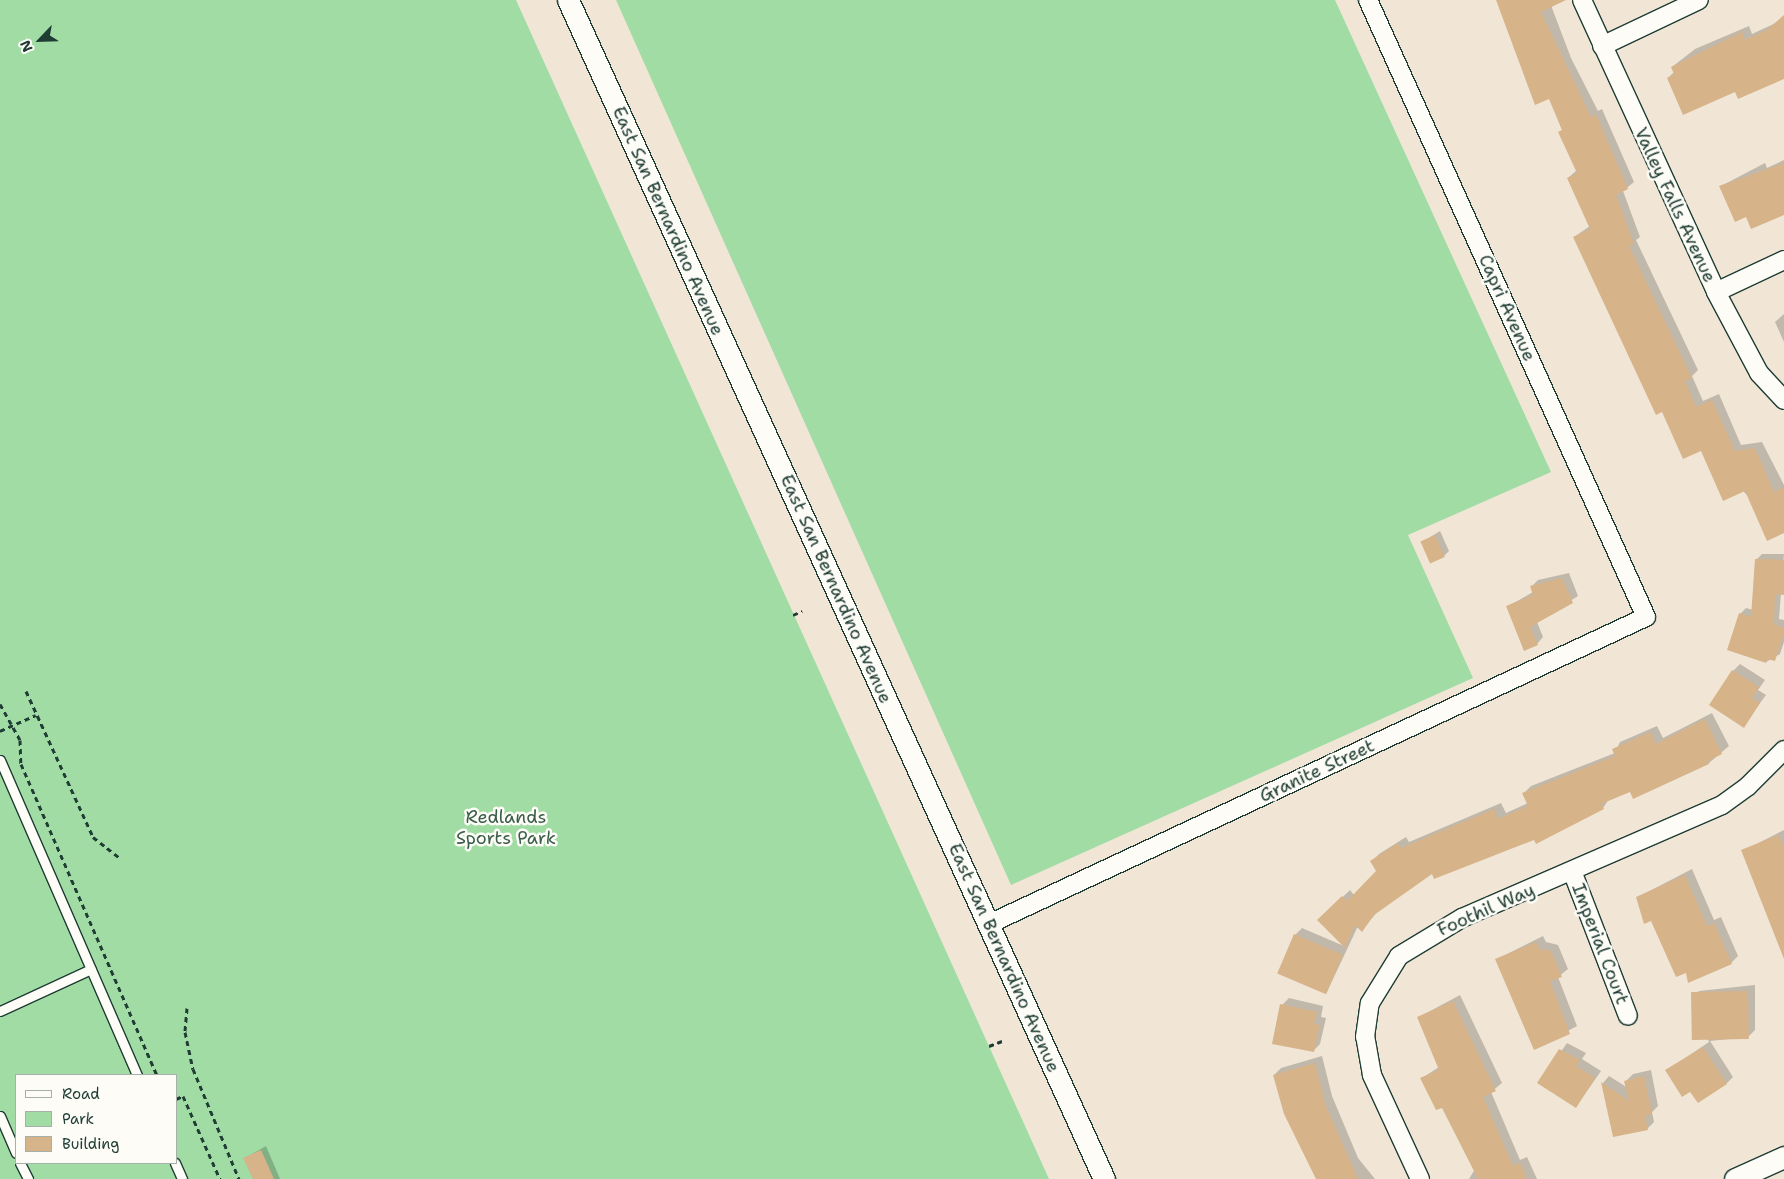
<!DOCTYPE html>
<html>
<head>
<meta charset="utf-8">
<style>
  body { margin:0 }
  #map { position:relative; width:1784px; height:1179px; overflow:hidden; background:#f1e6d6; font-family:"Shantell Sans",sans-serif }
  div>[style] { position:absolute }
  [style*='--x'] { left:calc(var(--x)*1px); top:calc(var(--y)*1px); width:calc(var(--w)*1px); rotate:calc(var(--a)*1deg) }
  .green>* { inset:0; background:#a0dca4 }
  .shadow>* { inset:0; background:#0003 }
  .building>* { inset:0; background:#d6b388; transform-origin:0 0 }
  .path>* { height:3px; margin-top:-1.5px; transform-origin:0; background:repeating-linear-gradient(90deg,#1f3d34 0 5px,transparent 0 9px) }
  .roads { filter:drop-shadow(1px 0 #1f3d34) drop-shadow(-1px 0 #1f3d34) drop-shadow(0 1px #1f3d34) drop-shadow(0 -1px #1f3d34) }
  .service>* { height:9px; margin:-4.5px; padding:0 4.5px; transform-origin:4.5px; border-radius:4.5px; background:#fdfcf7 }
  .minor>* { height:18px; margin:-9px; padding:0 9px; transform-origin:9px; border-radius:9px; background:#fdfcf7 }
  .tertiary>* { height:21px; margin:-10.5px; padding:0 10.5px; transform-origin:10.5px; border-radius:10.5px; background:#fdfcf7 }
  span { translate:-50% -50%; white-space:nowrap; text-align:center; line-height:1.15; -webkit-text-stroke:5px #fdfcf7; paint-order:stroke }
  .street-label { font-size:18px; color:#1f3d34 }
  .park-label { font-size:18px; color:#395d4a }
  .legend { position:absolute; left:15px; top:1074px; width:162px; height:90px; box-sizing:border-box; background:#fdfcf7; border:1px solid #a4b0a9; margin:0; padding:6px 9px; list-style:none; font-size:15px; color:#1f3d34 }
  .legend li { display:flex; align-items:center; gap:10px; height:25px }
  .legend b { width:25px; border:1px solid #a4b0a9 }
  .north { position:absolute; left:15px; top:15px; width:50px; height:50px; -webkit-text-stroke:4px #fdfcf7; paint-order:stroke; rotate:246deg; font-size:14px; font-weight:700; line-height:20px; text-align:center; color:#1f3d34 }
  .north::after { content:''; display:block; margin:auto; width:18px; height:22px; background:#1f3d34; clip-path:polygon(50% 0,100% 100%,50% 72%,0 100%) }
</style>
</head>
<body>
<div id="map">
  <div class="green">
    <i style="clip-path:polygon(evenodd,0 0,516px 0,1049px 1179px,0 1179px,0 0,16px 1075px,176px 1075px,176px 1163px,16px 1163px,16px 1075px)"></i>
    <i style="clip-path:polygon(616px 0,1335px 0,1551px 472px,1408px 535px,1473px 678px,1011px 885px)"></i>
  </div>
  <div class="shadow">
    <i style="clip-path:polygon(1497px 0,1549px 0,1571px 58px,1598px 111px,1602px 109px,1634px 182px,1623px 191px,1640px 237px,1636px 240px,1698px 370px,1692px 376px,1703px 401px,1719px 394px,1741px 445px,1762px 442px,1784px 485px,1784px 532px,1663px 411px,1574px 237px,1590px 226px,1568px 178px,1577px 170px,1550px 98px)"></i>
    <i style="clip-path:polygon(1784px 19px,1784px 75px,1736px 90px,1668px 78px,1674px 72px,1672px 67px,1695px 49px,1749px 26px,1752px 34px)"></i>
    <i style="clip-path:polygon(1784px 160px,1784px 210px,1746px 216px,1721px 186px,1765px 163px,1767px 168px)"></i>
    <i style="clip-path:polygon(1784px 314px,1784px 342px,1775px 322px)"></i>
    <i style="clip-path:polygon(1440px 531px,1449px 551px,1444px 556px,1422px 542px)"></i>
    <i style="clip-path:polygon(1762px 554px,1784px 554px,1779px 619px,1784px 620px,1784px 642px,1780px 654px,1766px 662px,1740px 614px,1746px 608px,1753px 610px,1756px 560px)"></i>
    <i style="clip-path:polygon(1569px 573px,1578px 596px,1537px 622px,1543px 637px,1537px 644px,1507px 607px,1533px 592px,1531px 587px,1538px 580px)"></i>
    <i style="clip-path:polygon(1740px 664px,1765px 680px,1758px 690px,1766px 695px,1743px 726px,1733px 671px)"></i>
    <i style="clip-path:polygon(1712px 713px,1729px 746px,1709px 763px,1631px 790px,1609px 799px,1603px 808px,1534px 838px,1432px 872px,1378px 911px,1362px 930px,1358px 926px,1326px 994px,1295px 935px,1302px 928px,1344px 946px,1319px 920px,1350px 890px,1354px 895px,1378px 871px,1372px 861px,1379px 854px,1406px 837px,1409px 842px,1501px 803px,1506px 813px,1528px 803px,1524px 793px,1531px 786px,1615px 753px,1620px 742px,1657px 726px,1663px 738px)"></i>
    <i style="clip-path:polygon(1784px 830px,1784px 938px,1743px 851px)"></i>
    <i style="clip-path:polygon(1692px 869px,1714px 920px,1721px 917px,1738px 956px,1731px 963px,1687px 971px,1638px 897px)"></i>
    <i style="clip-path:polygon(1543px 936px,1546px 942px,1558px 945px,1568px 969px,1558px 977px,1577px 1026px,1534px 1049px,1497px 959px)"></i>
    <i style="clip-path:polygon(1755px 985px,1755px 1030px,1748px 1037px,1710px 1041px,1733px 1077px,1726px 1084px,1691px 1090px,1666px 1071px,1709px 1042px,1692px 998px,1699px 991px)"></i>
    <i style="clip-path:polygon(1460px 995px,1502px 1083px,1491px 1092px,1520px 1160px,1527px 1157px,1537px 1179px,1469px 1179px,1475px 1169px,1443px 1107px,1422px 1078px,1439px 1067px,1419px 1017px)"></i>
    <i style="clip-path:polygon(1289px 998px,1323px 1006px,1321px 1017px,1326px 1018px,1320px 1044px,1313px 1051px,1282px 1005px)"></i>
    <i style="clip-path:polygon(1567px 1043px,1586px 1053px,1582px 1059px,1601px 1071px,1576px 1107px,1539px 1083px)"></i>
    <i style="clip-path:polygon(1322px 1056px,1332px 1096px,1358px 1158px,1375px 1179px,1318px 1179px,1274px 1075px,1281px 1068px)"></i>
    <i style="clip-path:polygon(1651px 1070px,1658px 1106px,1652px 1112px,1654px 1122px,1647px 1129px,1614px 1136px,1603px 1083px,1609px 1076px,1628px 1088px,1626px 1081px,1633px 1074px)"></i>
    <i style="clip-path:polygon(266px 1146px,280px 1179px,254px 1179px,245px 1158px)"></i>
  </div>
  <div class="building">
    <i style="clip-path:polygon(1496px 0,1566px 0,1541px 12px,1591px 117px,1596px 114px,1628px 189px,1616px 195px,1634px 244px,1629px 246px,1692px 378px,1685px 381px,1696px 407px,1712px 400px,1735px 451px,1755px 448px,1774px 492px,1784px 487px,1784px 533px,1767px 541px,1745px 491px,1723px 501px,1701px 451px,1683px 459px,1662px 412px,1656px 415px,1573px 237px,1590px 229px,1567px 178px,1577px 173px,1558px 132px,1562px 130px,1549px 99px,1535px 105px)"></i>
    <i style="clip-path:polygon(1784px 15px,1784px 79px,1738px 99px,1735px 92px,1683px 115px,1667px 78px,1674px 74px,1671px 67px,1742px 32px,1745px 40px,1767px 30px)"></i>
    <i style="clip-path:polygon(1784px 163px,1784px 215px,1751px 229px,1746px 217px,1735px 222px,1719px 186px)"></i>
    <i style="left:1435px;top:535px;width:24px;height:16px;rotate:66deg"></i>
    <i style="clip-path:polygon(1755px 559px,1784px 560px,1784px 595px,1775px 594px,1774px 624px,1784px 628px,1784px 633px,1775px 661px,1767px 659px,1766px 663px,1727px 650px,1739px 613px,1751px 617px)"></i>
    <i style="clip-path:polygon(1562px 578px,1573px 603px,1530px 627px,1538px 645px,1524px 651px,1506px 606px,1533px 595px,1530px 586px)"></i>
    <i style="clip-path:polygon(1732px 670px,1759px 687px,1752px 698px,1760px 703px,1744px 728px,1709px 705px)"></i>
    <i style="clip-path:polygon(1705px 719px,1722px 754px,1708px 761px,1709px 764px,1633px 799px,1630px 792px,1601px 804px,1604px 809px,1536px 844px,1534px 840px,1434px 879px,1432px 874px,1374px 915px,1362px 932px,1355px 925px,1345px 948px,1317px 920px,1342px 896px,1347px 901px,1376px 871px,1370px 861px,1398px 843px,1401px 848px,1494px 809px,1498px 819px,1528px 806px,1522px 793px,1615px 756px,1612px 749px,1650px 732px,1656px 744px)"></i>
    <i style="clip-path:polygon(1778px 835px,1784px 848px,1784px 959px,1741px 850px)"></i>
    <i style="clip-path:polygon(1685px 875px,1707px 926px,1714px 923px,1732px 964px,1688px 983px,1686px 973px,1676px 977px,1651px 921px,1644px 924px,1636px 897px)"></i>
    <i style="left:1294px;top:934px;width:53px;height:43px;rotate:23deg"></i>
    <i style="clip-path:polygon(1536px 942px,1539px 949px,1551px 951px,1562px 977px,1550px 981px,1570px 1034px,1534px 1050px,1495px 959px)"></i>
    <i style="left:1748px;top:991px;width:48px;height:57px;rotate:89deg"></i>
    <i style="clip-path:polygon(1453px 1001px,1496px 1091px,1483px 1097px,1513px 1166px,1520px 1163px,1527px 1179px,1478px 1179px,1442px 1108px,1436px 1110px,1420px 1078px,1439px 1070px,1417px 1017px)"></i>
    <i style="clip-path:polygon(1280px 1004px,1317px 1012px,1314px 1024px,1320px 1025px,1314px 1052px,1272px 1044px)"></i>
    <i style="clip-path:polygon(1703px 1047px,1727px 1084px,1698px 1103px,1690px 1092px,1682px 1097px,1665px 1070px)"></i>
    <i style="clip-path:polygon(1559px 1049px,1580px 1060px,1576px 1066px,1595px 1078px,1576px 1108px,1537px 1083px)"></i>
    <i style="clip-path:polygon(1315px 1063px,1325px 1104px,1358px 1179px,1316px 1179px,1284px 1114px,1273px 1075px)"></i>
    <i style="clip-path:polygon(1644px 1076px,1652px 1114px,1645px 1116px,1648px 1130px,1613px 1137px,1601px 1082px,1629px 1101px,1624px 1081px)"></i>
    <i style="clip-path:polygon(261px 1150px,274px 1179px,253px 1179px,243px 1158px)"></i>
  </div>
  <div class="path">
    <i style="--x:793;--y:615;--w:10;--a:-24"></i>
    <i style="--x:26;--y:691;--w:161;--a:65.3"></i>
    <i style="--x:93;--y:837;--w:33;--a:38"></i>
    <i style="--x:0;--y:704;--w:41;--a:60.9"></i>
    <i style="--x:20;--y:740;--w:24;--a:88"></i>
    <i style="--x:21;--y:764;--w:339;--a:66.4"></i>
    <i style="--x:0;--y:731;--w:39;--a:-24"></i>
    <i style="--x:187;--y:1008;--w:24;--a:95"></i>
    <i style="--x:185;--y:1032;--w:38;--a:78"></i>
    <i style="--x:193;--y:1069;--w:119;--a:67.3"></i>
    <i style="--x:989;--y:1046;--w:14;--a:-21"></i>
    <i style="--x:176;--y:1099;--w:8;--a:-23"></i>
    <i style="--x:183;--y:1096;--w:91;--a:66"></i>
  </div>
  <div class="roads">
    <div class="service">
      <i style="--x:0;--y:760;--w:344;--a:66.5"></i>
      <i style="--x:0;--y:1011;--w:100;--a:-24.8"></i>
      <i style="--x:0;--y:1116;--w:40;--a:66.6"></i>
      <i style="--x:20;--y:1163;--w:18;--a:63"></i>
      <i style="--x:175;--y:1163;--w:17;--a:66"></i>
    </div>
    <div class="minor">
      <i style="--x:1582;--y:0;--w:321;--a:65.3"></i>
      <i style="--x:1716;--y:292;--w:92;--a:62"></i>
      <i style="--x:1759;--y:373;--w:37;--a:47"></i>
      <i style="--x:1602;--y:46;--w:107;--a:-25.4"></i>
      <i style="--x:1716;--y:292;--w:75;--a:-25.2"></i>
      <i style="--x:1572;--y:871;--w:155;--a:68.9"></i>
      <i style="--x:989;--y:924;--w:725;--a:-25.05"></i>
      <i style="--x:1646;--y:617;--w:677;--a:-114.25"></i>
      <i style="--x:1420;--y:1179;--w:115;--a:-114.8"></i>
      <i style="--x:1372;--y:1075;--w:39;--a:-100"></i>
      <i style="--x:1365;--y:1037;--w:34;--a:-82"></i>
      <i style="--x:1370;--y:1003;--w:55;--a:-58.3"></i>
      <i style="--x:1399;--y:956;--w:74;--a:-31.1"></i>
      <i style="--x:1462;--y:918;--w:283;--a:-23.5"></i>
      <i style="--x:1722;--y:805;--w:32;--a:-36"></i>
      <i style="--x:1748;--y:786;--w:51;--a:-45"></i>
    </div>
    <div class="tertiary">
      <i style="--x:568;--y:0;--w:1295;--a:65.55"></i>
      <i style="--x:1735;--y:1179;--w:54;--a:-24.2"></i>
    </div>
  </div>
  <div class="street-label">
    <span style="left:1675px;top:205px;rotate:65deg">Valley Falls Avenue</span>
    <span style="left:668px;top:221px;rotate:66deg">East San Bernardino Avenue</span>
    <span style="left:1507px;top:308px;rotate:66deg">Capri Avenue</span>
    <span style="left:836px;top:589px;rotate:66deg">East San Bernardino Avenue</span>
    <span style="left:1317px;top:771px;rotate:-25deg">Granite Street</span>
    <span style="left:1486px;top:910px;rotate:-24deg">Foothil Way</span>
    <span style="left:1600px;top:944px;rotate:69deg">Imperial Court</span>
    <span style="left:1004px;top:958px;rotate:66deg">East San Bernardino Avenue</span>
  </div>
  <div class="park-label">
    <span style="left:506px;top:828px">Redlands<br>Sports Park</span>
  </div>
  <ul class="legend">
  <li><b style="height:6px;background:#fdfcf7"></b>Road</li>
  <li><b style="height:14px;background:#a0dca4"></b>Park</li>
  <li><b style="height:14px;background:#d6b388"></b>Building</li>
  </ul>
  <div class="north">N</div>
</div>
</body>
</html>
